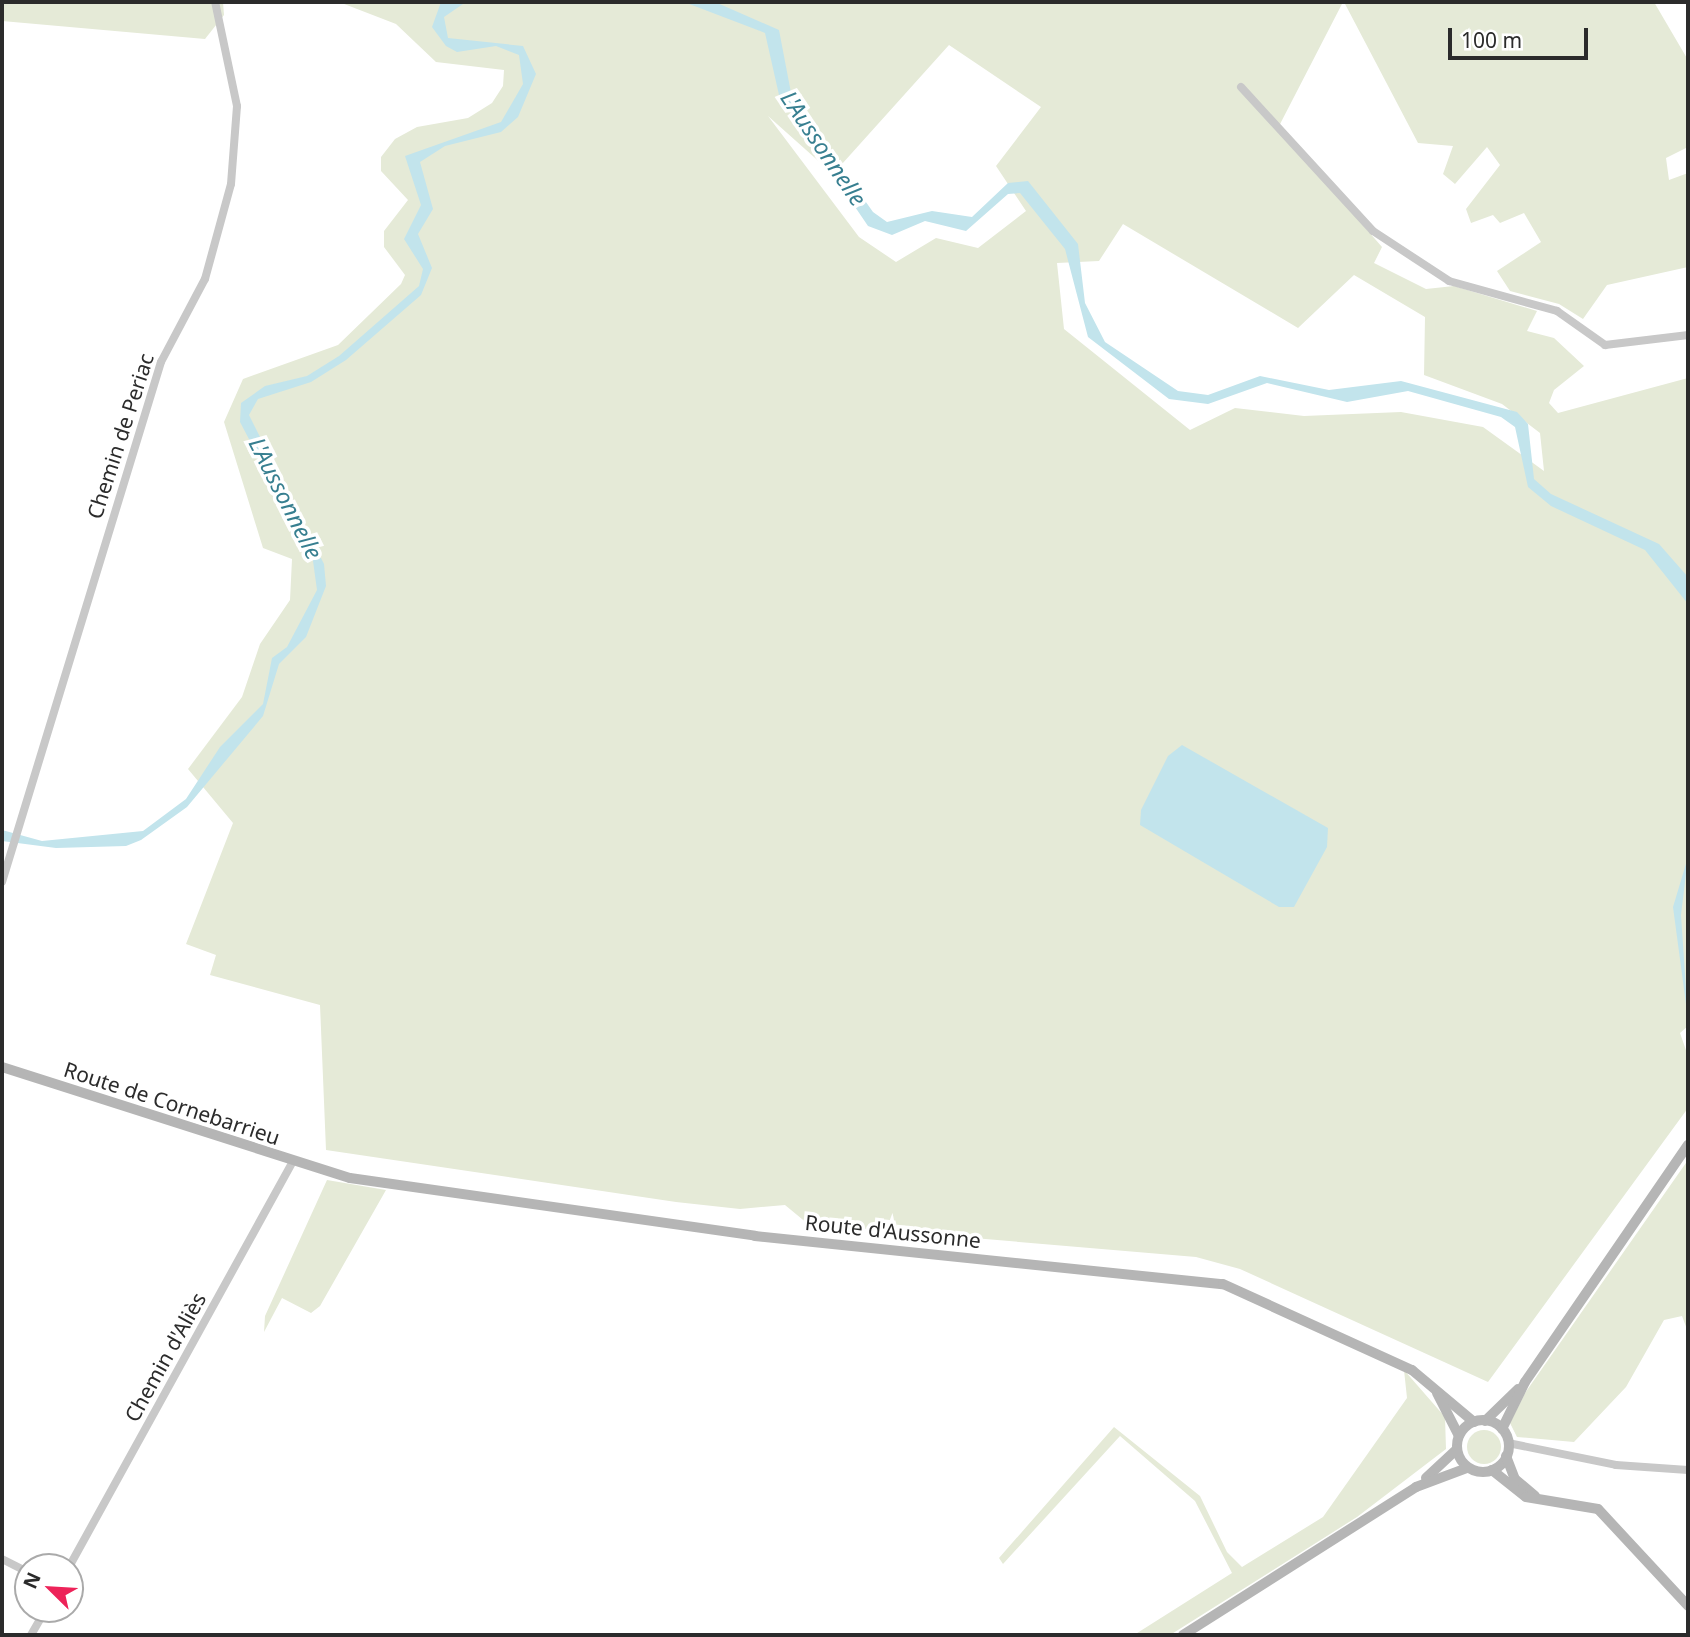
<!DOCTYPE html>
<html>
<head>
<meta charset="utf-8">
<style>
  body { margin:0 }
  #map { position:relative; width:1690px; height:1637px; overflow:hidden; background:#fff; font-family:"Noto Sans",sans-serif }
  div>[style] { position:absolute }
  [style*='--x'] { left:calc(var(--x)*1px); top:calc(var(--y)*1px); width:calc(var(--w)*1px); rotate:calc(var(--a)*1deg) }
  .green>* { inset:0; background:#e5ead7 }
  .round { border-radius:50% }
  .water>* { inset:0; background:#c2e4ec }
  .street>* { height:8px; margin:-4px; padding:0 4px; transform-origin:4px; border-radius:4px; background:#c8c8c8 }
  .secondary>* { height:10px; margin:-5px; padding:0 5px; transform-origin:5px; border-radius:5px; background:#b5b5b5 }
  .secondary>.ring { margin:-5px; padding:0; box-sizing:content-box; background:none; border:10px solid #b5b5b5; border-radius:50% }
  span { translate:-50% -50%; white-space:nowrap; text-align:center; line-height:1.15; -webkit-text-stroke:7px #fff; paint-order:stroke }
  .street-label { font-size:21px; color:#2b2b2b }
  .water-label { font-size:23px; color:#377f90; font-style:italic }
  .frame { position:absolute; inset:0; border:4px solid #2b2b2b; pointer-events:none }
  .north { position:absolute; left:14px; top:1553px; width:70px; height:70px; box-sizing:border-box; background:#fff; border:2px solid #aaa; border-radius:50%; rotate:294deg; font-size:19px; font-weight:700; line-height:28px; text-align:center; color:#2b2b2b }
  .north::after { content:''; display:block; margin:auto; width:24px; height:32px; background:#ed2359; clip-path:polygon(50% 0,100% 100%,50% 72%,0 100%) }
  .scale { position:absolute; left:1448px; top:28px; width:140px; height:32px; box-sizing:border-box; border:4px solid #2b2b2b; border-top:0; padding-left:9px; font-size:21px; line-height:24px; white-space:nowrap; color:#2b2b2b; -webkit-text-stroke:5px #fff; paint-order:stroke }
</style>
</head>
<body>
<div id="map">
  <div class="green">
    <i style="clip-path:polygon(2px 2px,223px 2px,224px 15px,205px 39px,2px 21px)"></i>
    <i style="clip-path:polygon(evenodd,339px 2px,1343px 2px,1278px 128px,1382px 247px,1374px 263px,1426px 289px,1454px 286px,1537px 311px,1527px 331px,1554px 338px,1584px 366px,1554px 390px,1549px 403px,1558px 413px,1688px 378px,1688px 1026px,1680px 1033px,1688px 1056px,1688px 1108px,1488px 1382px,1240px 1269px,1196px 1257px,808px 1224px,785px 1205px,740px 1209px,676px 1202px,326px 1150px,320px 1005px,210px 975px,216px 955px,186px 944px,233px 823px,188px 769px,242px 697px,260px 644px,290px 600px,292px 559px,263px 548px,224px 422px,243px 379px,338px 345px,401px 284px,405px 275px,384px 247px,384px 231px,408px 200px,381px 171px,381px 157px,395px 139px,417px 127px,468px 118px,492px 103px,503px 86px,504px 70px,436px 62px,396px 24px,339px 2px,949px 45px,1041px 107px,996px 166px,1026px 211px,978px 248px,936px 238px,896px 262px,859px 237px,768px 116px,833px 174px,949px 45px,339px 2px,1123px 224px,1298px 328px,1354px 275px,1425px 317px,1424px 375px,1502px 404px,1540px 433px,1544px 471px,1483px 427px,1401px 412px,1304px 416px,1235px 408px,1190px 430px,1064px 329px,1057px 263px,1099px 261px,1123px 224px)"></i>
    <i style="clip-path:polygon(1344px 2px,1654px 2px,1688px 60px,1688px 147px,1666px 158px,1669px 180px,1688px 173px,1688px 267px,1607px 285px,1583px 319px,1559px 304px,1510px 291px,1497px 271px,1541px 242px,1524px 213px,1500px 223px,1493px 215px,1471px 223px,1466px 209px,1500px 165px,1487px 147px,1455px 184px,1443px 174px,1453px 146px,1418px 143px)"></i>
    <i style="clip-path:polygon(1688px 1160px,1688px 1332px,1682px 1316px,1664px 1320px,1626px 1387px,1574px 1442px,1517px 1437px,1510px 1423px,1525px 1393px)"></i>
    <i style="clip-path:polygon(327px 1180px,386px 1190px,320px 1306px,311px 1313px,282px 1298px,264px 1332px,265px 1316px)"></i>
    <i style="clip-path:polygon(1404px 1370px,1445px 1417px,1446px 1449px,1357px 1517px,1170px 1635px,1134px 1635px,1232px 1573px,1195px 1501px,1120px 1436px,1003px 1564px,999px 1558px,1114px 1427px,1200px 1496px,1227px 1552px,1242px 1567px,1323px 1517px,1407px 1398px)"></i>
    <i class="round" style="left:1467px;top:1430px;width:34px;height:34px"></i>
  </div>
  <div class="water">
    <i style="clip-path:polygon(441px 2px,466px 2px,444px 17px,448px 38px,523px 46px,536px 74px,518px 117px,501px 132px,445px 146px,420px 162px,433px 209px,418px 234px,432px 268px,421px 295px,346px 360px,311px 382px,258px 399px,249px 415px,324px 564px,326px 586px,306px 637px,279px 664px,263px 716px,187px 807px,141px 840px,126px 846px,56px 848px,2px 841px,2px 830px,42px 841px,143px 831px,186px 799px,220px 747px,263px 704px,272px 658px,287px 647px,317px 590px,313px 561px,240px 422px,241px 403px,265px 386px,307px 376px,339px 356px,419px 286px,423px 269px,404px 239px,421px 205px,405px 156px,501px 122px,523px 84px,519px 55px,496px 46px,457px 52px,446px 46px,432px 27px)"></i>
    <i style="clip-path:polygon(684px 2px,715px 2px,779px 30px,792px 98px,873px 212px,887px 222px,932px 211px,972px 217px,1008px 183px,1028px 181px,1078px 244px,1085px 303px,1105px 342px,1178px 391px,1208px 395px,1260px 376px,1329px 390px,1401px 381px,1517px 412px,1528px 424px,1534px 479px,1551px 494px,1659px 544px,1688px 577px,1688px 604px,1645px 550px,1551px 506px,1528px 487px,1515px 427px,1501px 417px,1408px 391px,1347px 402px,1267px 383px,1208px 404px,1169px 399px,1088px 337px,1065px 249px,1020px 193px,1008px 194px,966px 231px,925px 221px,892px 235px,868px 226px,779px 95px,765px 33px)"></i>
    <i style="clip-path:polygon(1182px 745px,1328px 828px,1327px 847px,1294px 907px,1279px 907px,1140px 825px,1141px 810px,1168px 756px)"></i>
    <i style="clip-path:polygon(1688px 857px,1681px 915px,1688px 1019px,1673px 907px)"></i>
  </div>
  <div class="street">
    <i style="--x:1241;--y:87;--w:195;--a:47.5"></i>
    <i style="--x:1373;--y:231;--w:91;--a:33.3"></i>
    <i style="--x:1449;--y:281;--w:112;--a:15.5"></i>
    <i style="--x:1557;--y:311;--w:59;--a:35.3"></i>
    <i style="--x:1605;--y:345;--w:84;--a:-6.9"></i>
    <i style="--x:2;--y:882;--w:544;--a:-73"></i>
    <i style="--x:161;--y:362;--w:94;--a:-62.1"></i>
    <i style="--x:205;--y:279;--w:98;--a:-74.7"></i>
    <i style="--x:231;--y:184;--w:78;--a:-85.6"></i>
    <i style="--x:237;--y:106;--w:106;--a:-101.9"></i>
    <i style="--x:1508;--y:1443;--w:110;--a:11.5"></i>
    <i style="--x:1616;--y:1465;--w:72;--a:4"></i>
    <i style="--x:2;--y:1559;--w:29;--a:27"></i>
    <i style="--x:69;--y:1567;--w:461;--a:-61.1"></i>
    <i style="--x:31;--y:1635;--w:30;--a:-60"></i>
  </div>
  <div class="secondary">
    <i style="--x:2;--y:1067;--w:365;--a:17.7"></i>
    <i style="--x:350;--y:1178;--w:409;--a:8.1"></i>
    <i style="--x:755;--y:1236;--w:470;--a:5.9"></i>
    <i style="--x:1223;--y:1284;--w:208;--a:24.5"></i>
    <i style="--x:1412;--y:1370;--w:81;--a:40"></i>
    <i style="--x:1437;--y:1393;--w:48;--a:62.9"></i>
    <i class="ring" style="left:1457px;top:1420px;width:42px;height:42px"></i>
    <i style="--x:1485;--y:1421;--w:46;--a:-44.1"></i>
    <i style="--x:1502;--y:1429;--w:52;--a:-63.9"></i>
    <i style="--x:1525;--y:1382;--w:288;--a:-55.5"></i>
    <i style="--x:1506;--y:1456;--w:25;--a:69"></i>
    <i style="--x:1515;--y:1479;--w:26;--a:40"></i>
    <i style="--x:1492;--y:1470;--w:43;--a:38.5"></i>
    <i style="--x:1526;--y:1497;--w:73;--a:9.5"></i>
    <i style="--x:1598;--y:1509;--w:132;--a:47.1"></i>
    <i style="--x:1426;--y:1478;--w:42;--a:-43.1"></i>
    <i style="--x:1183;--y:1635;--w:276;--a:-32.4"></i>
    <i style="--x:1416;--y:1487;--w:54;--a:-20.4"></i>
  </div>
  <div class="street-label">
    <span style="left:120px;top:436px;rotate:-72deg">Chemin de Periac</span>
    <span style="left:172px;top:1103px;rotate:18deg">Route de Cornebarrieu</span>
    <span style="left:893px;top:1231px;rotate:6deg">Route d'Aussonne</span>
    <span style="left:165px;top:1357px;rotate:-61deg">Chemin d'Aliès</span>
  </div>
  <div class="water-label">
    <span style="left:824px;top:148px;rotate:56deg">L'Aussonnelle</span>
    <span style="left:286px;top:498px;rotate:63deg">L'Aussonnelle</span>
  </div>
  <div class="frame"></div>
  <div class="north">N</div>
  <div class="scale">100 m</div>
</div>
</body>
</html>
